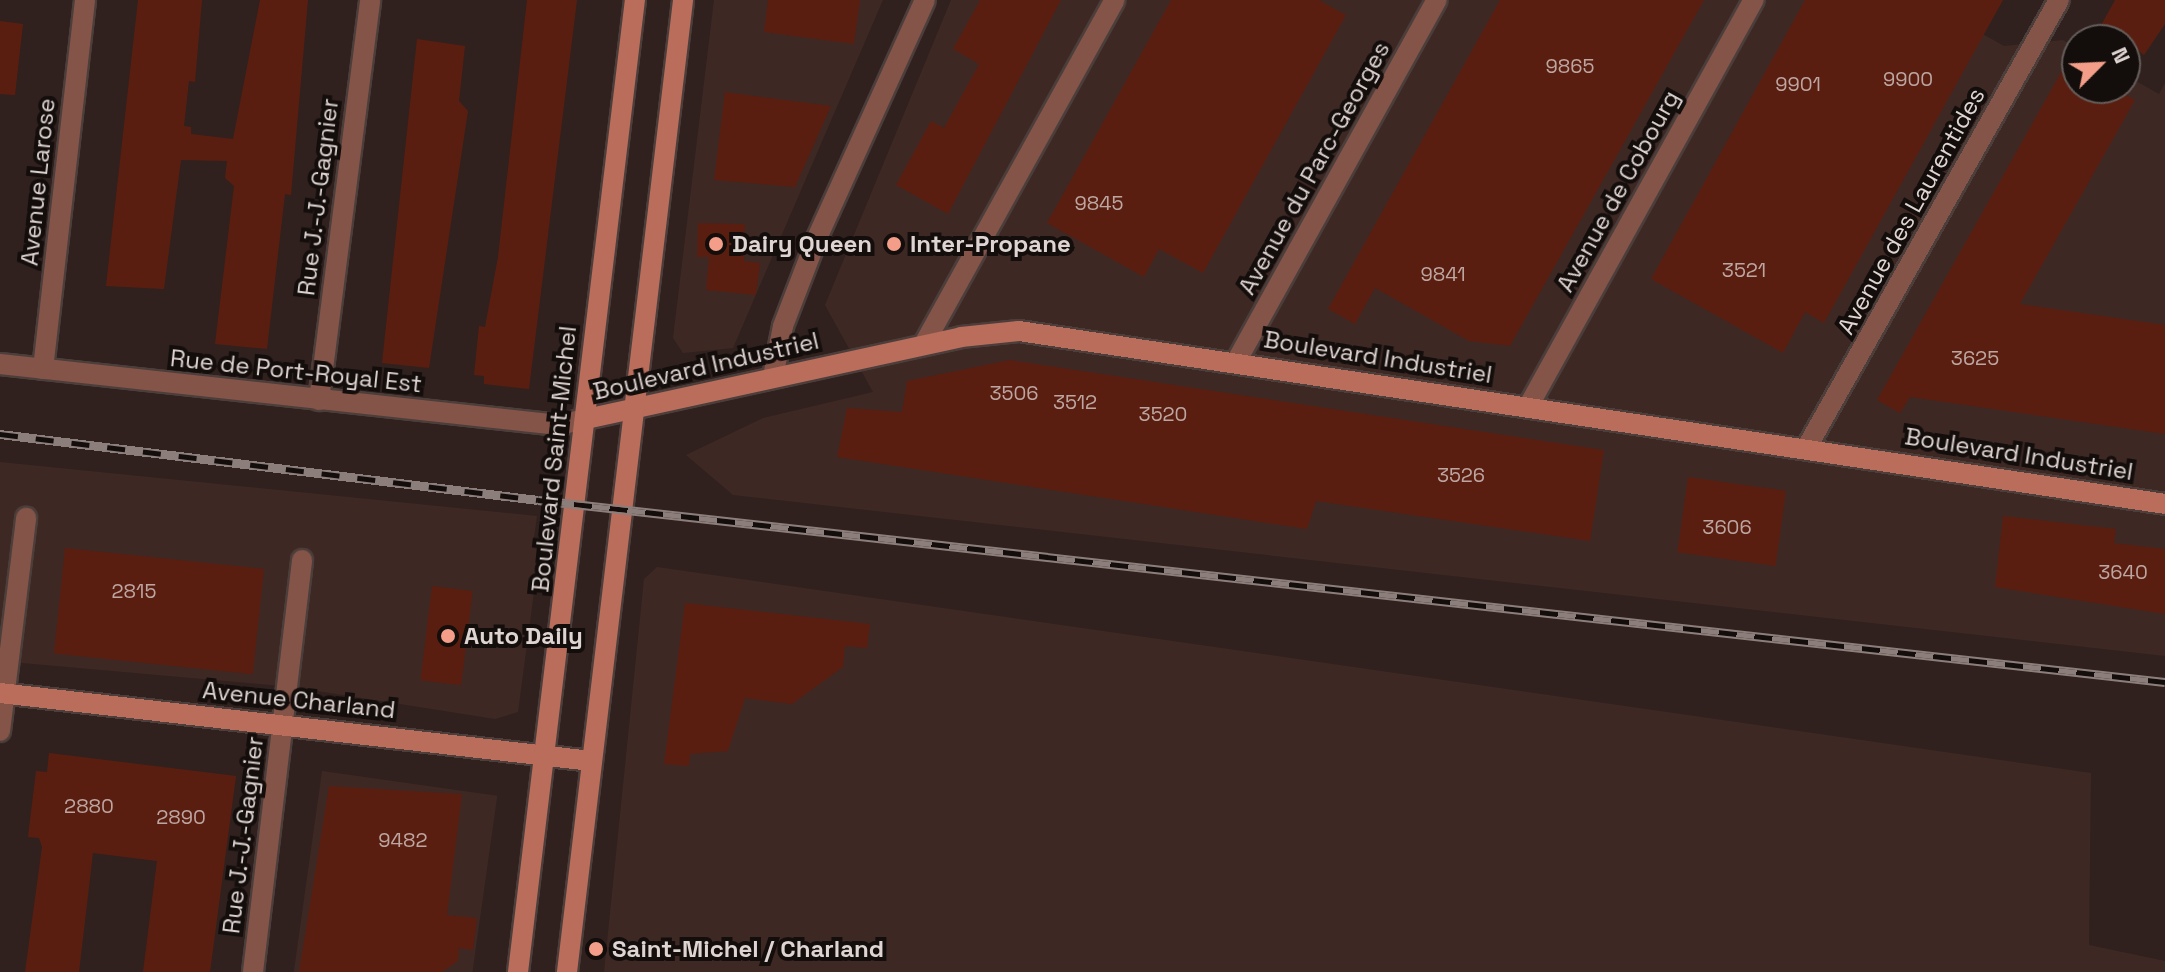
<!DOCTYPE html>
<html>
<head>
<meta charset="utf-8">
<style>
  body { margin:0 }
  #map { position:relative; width:2165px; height:972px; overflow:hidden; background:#30211e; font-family:"Space Grotesk",sans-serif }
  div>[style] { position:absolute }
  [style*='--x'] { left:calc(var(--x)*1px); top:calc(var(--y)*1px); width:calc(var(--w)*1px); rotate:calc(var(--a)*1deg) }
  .built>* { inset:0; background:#3d2824; transform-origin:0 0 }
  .building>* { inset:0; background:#5a1e11; transform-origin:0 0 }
  .roads { filter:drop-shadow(2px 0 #4c3e3b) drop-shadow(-2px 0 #4c3e3b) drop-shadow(0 2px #4c3e3b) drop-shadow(0 -2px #4c3e3b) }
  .street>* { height:20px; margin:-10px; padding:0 10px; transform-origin:10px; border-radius:10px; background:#855448 }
  .secondary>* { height:20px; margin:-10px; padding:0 10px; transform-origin:10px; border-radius:10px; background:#ba6d5b }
  .rail>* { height:9px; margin-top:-4.5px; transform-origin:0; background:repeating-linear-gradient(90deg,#130d0b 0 18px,#8b7e7b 0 36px); box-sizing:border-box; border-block:2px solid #8b7e7b }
  .dots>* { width:22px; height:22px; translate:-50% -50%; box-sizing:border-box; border:4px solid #130d0b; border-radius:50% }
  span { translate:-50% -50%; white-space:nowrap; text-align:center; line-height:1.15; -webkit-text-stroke:8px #130d0b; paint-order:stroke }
  .number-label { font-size:20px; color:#bda6a1 }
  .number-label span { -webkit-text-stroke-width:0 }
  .street-label { font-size:24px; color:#ded4d1 }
  .poi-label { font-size:24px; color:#ded4d1; font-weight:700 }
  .left { translate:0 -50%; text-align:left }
  .north { position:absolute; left:2061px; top:24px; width:80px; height:80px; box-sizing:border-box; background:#130d0b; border:2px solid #645d5a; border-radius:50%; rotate:66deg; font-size:22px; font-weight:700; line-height:32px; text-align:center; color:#ded4d1 }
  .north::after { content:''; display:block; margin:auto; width:28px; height:36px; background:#f49e89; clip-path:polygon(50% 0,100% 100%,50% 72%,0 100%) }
</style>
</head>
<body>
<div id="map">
  <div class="built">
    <i style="clip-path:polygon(714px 0,883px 0,733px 348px,683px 353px,673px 338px)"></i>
    <i style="clip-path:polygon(951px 0,1922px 0,2004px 46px,2063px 40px,2077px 48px,2077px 88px,2125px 88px,2125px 75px,2159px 94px,2165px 83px,2165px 656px,733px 495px,686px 455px,763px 418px,873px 392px,825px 305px)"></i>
    <i style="clip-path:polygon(0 462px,537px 516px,533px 545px,540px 547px,518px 712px,495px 719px,292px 687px,0 661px)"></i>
    <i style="clip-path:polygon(657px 567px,2091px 773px,2089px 945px,2165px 961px,2165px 972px,604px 972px,644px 579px)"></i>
    <i style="left:322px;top:771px;width:177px;height:203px;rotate:8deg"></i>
  </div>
  <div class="building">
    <i style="clip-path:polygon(138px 0,202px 0,195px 82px,189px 81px,184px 126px,191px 127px,191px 134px,233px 139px,260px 0,308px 0,291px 195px,285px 194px,267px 349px,215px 344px,234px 186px,225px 178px,227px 161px,181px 160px,164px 289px,106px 286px)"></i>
    <i style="clip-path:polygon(527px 0,577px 0,529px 389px,484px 384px,484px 376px,474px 375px,479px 326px,485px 327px,498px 257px)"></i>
    <i style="clip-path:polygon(768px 0,860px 0,854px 44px,764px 32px)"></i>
    <i style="clip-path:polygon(980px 0,1061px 0,948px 214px,896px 185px,931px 121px,944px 128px,979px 64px,953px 49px)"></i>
    <i style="clip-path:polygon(1171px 0,1319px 0,1346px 15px,1203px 273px,1159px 249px,1144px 277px,1047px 223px)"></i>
    <i style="clip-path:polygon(1500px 0,1704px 0,1510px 346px,1469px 341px,1375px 288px,1355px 324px,1328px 309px)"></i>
    <i style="clip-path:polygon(1805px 0,2003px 0,1824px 323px,1805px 312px,1783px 353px,1651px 279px)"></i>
    <i style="clip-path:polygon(2115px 0,2165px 0,2165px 24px,2144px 55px,2125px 40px,2093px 40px)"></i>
    <i style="clip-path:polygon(0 21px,23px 24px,15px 95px,0 94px)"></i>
    <i style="clip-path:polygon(417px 39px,465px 46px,459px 101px,468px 111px,429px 368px,382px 363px)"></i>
    <i style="clip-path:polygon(2077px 44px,2077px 88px,2114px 88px,2135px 100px,2020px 304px,2165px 325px,2165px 434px,1910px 397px,1900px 413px,1877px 400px)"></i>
    <i style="clip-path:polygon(725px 92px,831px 106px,795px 187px,714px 180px)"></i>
    <i style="clip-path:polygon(698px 223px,745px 224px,744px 261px,760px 263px,756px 295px,706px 290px,709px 257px,697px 257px)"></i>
    <i style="clip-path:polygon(1010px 360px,1604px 450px,1590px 541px,1316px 501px,1307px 529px,837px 457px,847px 408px,902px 412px,907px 381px)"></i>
    <i style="left:1688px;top:477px;width:99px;height:76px;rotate:8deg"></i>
    <i style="clip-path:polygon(2003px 516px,2116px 529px,2114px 543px,2165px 549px,2165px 614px,1995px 587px)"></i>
    <i style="left:65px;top:548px;width:200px;height:106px;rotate:6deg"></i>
    <i style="left:432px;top:586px;width:41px;height:95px;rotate:7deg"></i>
    <i style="clip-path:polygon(685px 603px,870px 624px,867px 648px,845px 646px,843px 667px,792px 704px,745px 698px,728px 751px,690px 754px,689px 766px,664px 764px)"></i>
    <i style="clip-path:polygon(49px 753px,236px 776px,210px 972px,143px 972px,157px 861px,93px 853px,79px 972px,25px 972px,42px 847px,39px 838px,28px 837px,36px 771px,47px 772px)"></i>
    <i style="clip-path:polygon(329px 786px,462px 794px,447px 915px,477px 918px,473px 950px,459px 948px,458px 961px,442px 972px,299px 972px)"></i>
  </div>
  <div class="roads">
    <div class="street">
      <i style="--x:924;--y:344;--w:393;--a:-61"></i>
      <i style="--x:1236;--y:362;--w:414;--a:-61"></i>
      <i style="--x:0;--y:364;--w:562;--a:6.23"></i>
      <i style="--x:559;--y:425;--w:28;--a:-13"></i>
      <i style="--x:43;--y:369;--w:371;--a:-83.5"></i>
      <i style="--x:773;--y:377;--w:52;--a:-78.9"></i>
      <i style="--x:783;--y:326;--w:94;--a:-68.9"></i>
      <i style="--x:817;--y:238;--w:261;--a:-65.6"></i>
      <i style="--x:319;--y:400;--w:403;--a:-82.7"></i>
      <i style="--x:1528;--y:407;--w:466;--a:-61"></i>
      <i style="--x:1807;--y:447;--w:513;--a:-60.59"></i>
      <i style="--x:0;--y:731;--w:215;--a:-83"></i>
      <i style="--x:253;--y:972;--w:415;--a:-83.2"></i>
    </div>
    <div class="secondary">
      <i style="--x:586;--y:419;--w:384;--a:-12.3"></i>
      <i style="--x:961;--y:337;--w:58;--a:-5.9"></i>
      <i style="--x:1019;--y:331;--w:1159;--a:8.58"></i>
      <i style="--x:0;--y:693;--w:595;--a:6.56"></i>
      <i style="--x:518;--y:972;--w:979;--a:-83.14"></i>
      <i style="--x:567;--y:972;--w:979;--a:-83.19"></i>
    </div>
  </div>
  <div class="rail">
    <i style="--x:0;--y:434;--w:542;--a:6.99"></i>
    <i style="--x:538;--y:500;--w:1637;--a:6.38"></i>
  </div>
  <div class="dots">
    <i style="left:716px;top:244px;background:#f49e89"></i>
    <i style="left:894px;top:244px;background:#f49e89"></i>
    <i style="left:448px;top:636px;background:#f49e89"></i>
    <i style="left:596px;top:949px;background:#f49e89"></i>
  </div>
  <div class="number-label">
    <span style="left:1570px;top:66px">9865</span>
    <span style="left:1908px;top:79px">9900</span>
    <span style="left:1798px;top:84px">9901</span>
    <span style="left:1099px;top:203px">9845</span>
    <span style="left:1744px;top:270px">3521</span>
    <span style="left:1443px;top:274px">9841</span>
    <span style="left:1975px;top:358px">3625</span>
    <span style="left:1014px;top:393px">3506</span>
    <span style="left:1075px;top:402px">3512</span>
    <span style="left:1163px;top:414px">3520</span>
    <span style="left:1461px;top:475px">3526</span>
    <span style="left:1727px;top:527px">3606</span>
    <span style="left:2123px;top:572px">3640</span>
    <span style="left:134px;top:591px">2815</span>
    <span style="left:89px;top:806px">2880</span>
    <span style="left:181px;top:817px">2890</span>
    <span style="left:403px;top:840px">9482</span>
  </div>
  <div class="street-label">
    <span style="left:1314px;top:168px;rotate:-61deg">Avenue du Parc-Georges</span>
    <span style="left:38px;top:182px;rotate:-84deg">Avenue Larose</span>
    <span style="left:1618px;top:191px;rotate:-61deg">Avenue de Cobourg</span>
    <span style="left:318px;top:197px;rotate:-83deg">Rue J.-J.-Gagnier</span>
    <span style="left:1911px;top:211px;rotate:-61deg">Avenue des Laurentides</span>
    <span style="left:1378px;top:357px;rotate:9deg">Boulevard Industriel</span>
    <span style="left:706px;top:366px;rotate:-13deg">Boulevard Industriel</span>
    <span style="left:296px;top:371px;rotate:6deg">Rue de Port-Royal Est</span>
    <span style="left:2019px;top:454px;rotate:9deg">Boulevard Industriel</span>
    <span style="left:554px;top:459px;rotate:-84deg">Boulevard Saint-Michel</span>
    <span style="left:299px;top:700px;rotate:6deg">Avenue Charland</span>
    <span style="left:243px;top:835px;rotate:-83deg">Rue J.-J.-Gagnier</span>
  </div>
  <div class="poi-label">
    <span class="left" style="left:732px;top:244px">Dairy Queen</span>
    <span class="left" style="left:910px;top:244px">Inter-Propane</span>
    <span class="left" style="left:464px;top:636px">Auto Daily</span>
    <span class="left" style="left:612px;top:949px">Saint-Michel / Charland</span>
  </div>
  <div class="north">N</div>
</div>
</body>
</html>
